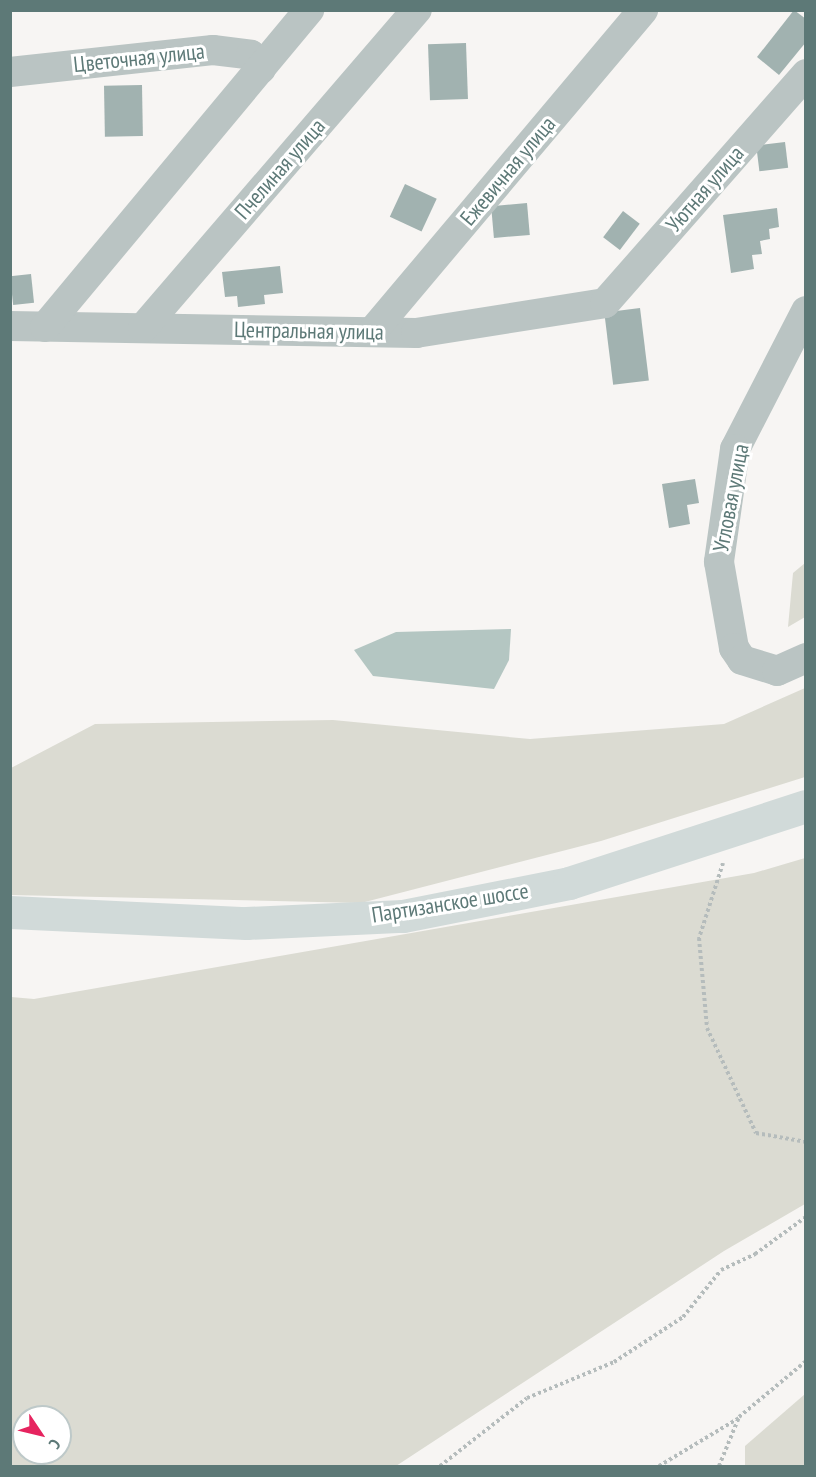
<!DOCTYPE html>
<html>
<head>
<meta charset="utf-8">
<style>
  body { margin:0 }
  #map { position:relative; width:816px; height:1477px; overflow:hidden; background:#f7f5f3; font-family:"PT Sans Narrow",sans-serif }
  div>[style] { position:absolute }
  [style*='--x'] { left:calc(var(--x)*1px); top:calc(var(--y)*1px); width:calc(var(--w)*1px); rotate:calc(var(--a)*1deg) }
  .green>* { inset:0; background:#dbdbd2 }
  .water>* { inset:0; background:#b4c6c2 }
  .building>* { inset:0; background:#a1b2b0; transform-origin:0 0 }
  .path>* { height:4px; margin-top:-2px; transform-origin:0; background:repeating-linear-gradient(90deg,#b5bcbc 0 3px,transparent 0 6px) }
  .minor>* { height:30px; margin:-15px; padding:0 15px; transform-origin:15px; border-radius:15px; background:#bac4c3 }
  .major>* { height:33px; margin:-16.5px; padding:0 16.5px; transform-origin:16.5px; border-radius:16.5px; background:#d1dad9 }
  span { translate:-50% -50%; white-space:nowrap; text-align:center; line-height:1.15; -webkit-text-stroke:6px #fff; paint-order:stroke }
  .street-label { font-size:22px; color:#5d7977 }
  .frame { position:absolute; inset:0; border:12px solid #5d7977; pointer-events:none }
  .north { position:absolute; left:12px; top:1405px; width:60px; height:60px; box-sizing:border-box; background:#fff; border:2px solid #bec9c9; border-radius:50%; rotate:125deg; font-size:16px; font-weight:700; line-height:24px; text-align:center; color:#5d7977 }
  .north::after { content:''; display:block; margin:auto; width:21px; height:27px; background:#e6245f; clip-path:polygon(50% 0,100% 100%,50% 72%,0 100%) }
</style>
</head>
<body>
<div id="map">
  <div class="green">
    <i style="clip-path:polygon(805px 563px,805px 617px,788px 627px,793px 573px)"></i>
    <i style="clip-path:polygon(805px 688px,805px 777px,601px 841px,361px 903px,11px 895px,11px 768px,95px 724px,333px 720px,530px 739px,724px 724px)"></i>
    <i style="clip-path:polygon(evenodd,805px 858px,805px 1204px,724px 1251px,396px 1466px,11px 1466px,11px 997px,34px 999px,754px 873px,805px 858px,24px 1417px,60px 1417px,60px 1453px,24px 1453px,24px 1417px)"></i>
    <i style="clip-path:polygon(805px 1394px,805px 1466px,745px 1466px,745px 1446px)"></i>
  </div>
  <div class="water">
    <i style="clip-path:polygon(511px 629px,509px 660px,494px 689px,373px 676px,354px 650px,396px 632px)"></i>
  </div>
  <div class="building">
    <i style="clip-path:polygon(794px 10px,806px 19px,806px 42px,779px 75px,757px 57px)"></i>
    <i style="left:466px;top:43px;width:56px;height:38px;rotate:88deg"></i>
    <i style="left:142px;top:85px;width:51px;height:38px;rotate:89deg"></i>
    <i style="left:785px;top:142px;width:26px;height:29px;rotate:83deg"></i>
    <i style="left:405px;top:184px;width:35px;height:36px;rotate:25deg"></i>
    <i style="left:527px;top:203px;width:32px;height:36px;rotate:85deg"></i>
    <i style="clip-path:polygon(777px 208px,779px 227px,769px 229px,770px 239px,760px 241px,762px 254px,752px 255px,754px 269px,731px 273px,723px 215px)"></i>
    <i style="left:623px;top:211px;width:21px;height:33px;rotate:37deg"></i>
    <i style="clip-path:polygon(280px 266px,283px 293px,264px 295px,265px 304px,238px 307px,237px 296px,225px 297px,222px 272px)"></i>
    <i style="left:31px;top:274px;width:29px;height:21px;rotate:84deg"></i>
    <i style="left:640px;top:308px;width:73px;height:36px;rotate:83deg"></i>
    <i style="clip-path:polygon(695px 479px,699px 503px,687px 505px,690px 524px,669px 528px,662px 484px)"></i>
  </div>
  <div class="path">
    <i style="--x:723;--y:863;--w:79;--a:107.7"></i>
    <i style="--x:699;--y:938;--w:90;--a:84.9"></i>
    <i style="--x:707;--y:1028;--w:116;--a:65"></i>
    <i style="--x:756;--y:1133;--w:51;--a:10.2"></i>
    <i style="--x:440;--y:1466;--w:110;--a:-38"></i>
    <i style="--x:527;--y:1398;--w:94;--a:-22.5"></i>
    <i style="--x:614;--y:1362;--w:82;--a:-33.1"></i>
    <i style="--x:683;--y:1317;--w:60;--a:-51"></i>
    <i style="--x:721;--y:1270;--w:38;--a:-25"></i>
    <i style="--x:755;--y:1254;--w:63;--a:-36"></i>
    <i style="--x:659;--y:1466;--w:93;--a:-31"></i>
    <i style="--x:719;--y:1466;--w:53;--a:-67.8"></i>
    <i style="--x:739;--y:1417;--w:87;--a:-39.9"></i>
  </div>
  <div class="minor">
    <i style="--x:10;--y:72;--w:204;--a:-6.2"></i>
    <i style="--x:213;--y:50;--w:38;--a:7"></i>
    <i style="--x:251;--y:55;--w:17;--a:54"></i>
    <i style="--x:806;--y:311;--w:155;--a:117.2"></i>
    <i style="--x:735;--y:449;--w:114;--a:98.1"></i>
    <i style="--x:719;--y:562;--w:87;--a:80.1"></i>
    <i style="--x:734;--y:648;--w:14;--a:56"></i>
    <i style="--x:742;--y:660;--w:37;--a:17"></i>
    <i style="--x:777;--y:671;--w:32;--a:-24"></i>
    <i style="--x:10;--y:326;--w:406;--a:1"></i>
    <i style="--x:416;--y:333;--w:191;--a:-9"></i>
    <i style="--x:605;--y:303;--w:305;--a:-48.7"></i>
    <i style="--x:45;--y:327;--w:413;--a:-50.2"></i>
    <i style="--x:143;--y:328;--w:420;--a:-49.3"></i>
    <i style="--x:372;--y:332;--w:421;--a:-49.9"></i>
  </div>
  <div class="major">
    <i style="--x:10;--y:912;--w:236;--a:2.7"></i>
    <i style="--x:246;--y:923;--w:157;--a:-2.6"></i>
    <i style="--x:403;--y:916;--w:169;--a:-11.2"></i>
    <i style="--x:569;--y:883;--w:249;--a:-18"></i>
  </div>
  <div class="street-label">
    <span style="left:139px;top:58px;rotate:-6deg">Цветочная улица</span>
    <span style="left:280px;top:169px;rotate:-49deg">Пчелиная улица</span>
    <span style="left:508px;top:171px;rotate:-50deg">Ежевичная улица</span>
    <span style="left:705px;top:189px;rotate:-49deg">Уютная улица</span>
    <span style="left:309px;top:331px;rotate:1deg">Центральная улица</span>
    <span style="left:731px;top:498px;rotate:-79deg">Угловая улица</span>
    <span style="left:450px;top:903px;rotate:-9deg">Партизанское шоссе</span>
  </div>
  <div class="frame"></div>
  <div class="north">С</div>
</div>
</body>
</html>
